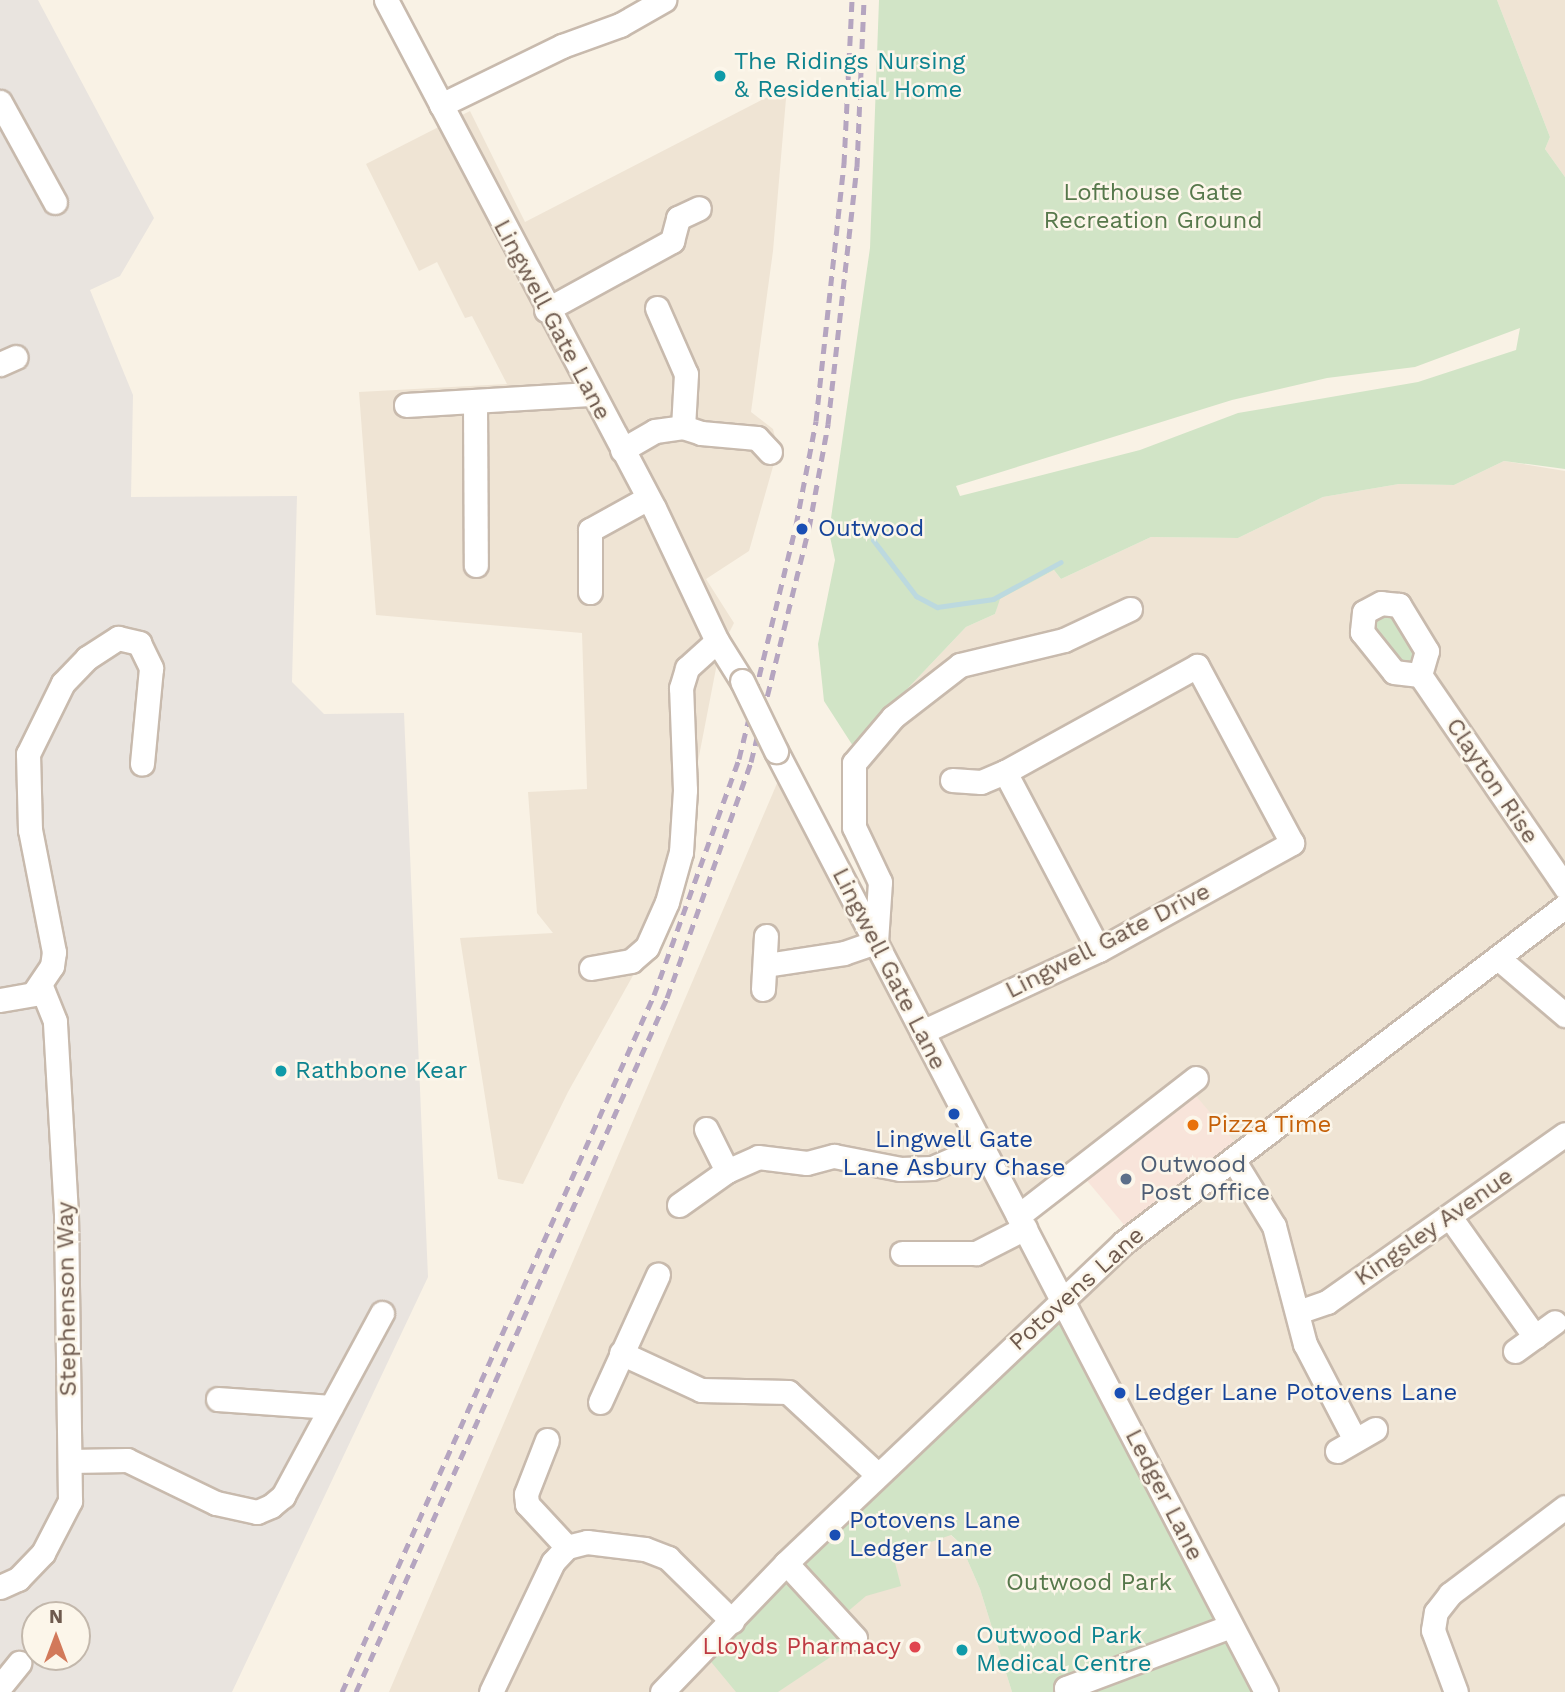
<!DOCTYPE html>
<html>
<head>
<meta charset="utf-8">
<style>
  body { margin:0 }
  #map { position:relative; width:1565px; height:1692px; overflow:hidden; background:#f9f2e5; font-family:"Work Sans",sans-serif }
  div>[style] { position:absolute }
  [style*='--x'] { left:calc(var(--x)*1px); top:calc(var(--y)*1px); width:calc(var(--w)*1px); rotate:calc(var(--a)*1deg) }
  .residential>* { inset:0; background:#efe4d4 }
  .commercial>* { inset:0; background:#f8e4da; transform-origin:0 0 }
  .industrial>* { inset:0; background:#e9e4df }
  .green>* { inset:0; background:#d1e4c6 }
  .stream>* { height:5px; margin:-2.5px; padding:0 2.5px; transform-origin:2.5px; border-radius:2.5px; background:#bcd9df }
  .roads { filter:drop-shadow(2px 0 #c8baad) drop-shadow(-2px 0 #c8baad) drop-shadow(0 2px #c8baad) drop-shadow(0 -2px #c8baad) }
  .minor>* { height:23px; margin:-11.5px; padding:0 11.5px; transform-origin:11.5px; border-radius:11.5px; background:#fff }
  .rail>* { height:5px; margin-top:-2.5px; transform-origin:0; background:repeating-linear-gradient(90deg,#b5a5c0 0 10px,transparent 0 17px) }
  .bridges { filter:drop-shadow(2px 0 #c8baad) drop-shadow(-2px 0 #c8baad) drop-shadow(0 2px #c8baad) drop-shadow(0 -2px #c8baad) }
  .minor-bridge>* { height:23px; margin:-11.5px; padding:0 11.5px; transform-origin:11.5px; border-radius:11.5px; background:#fff }
  .dots>* { width:19px; height:19px; translate:-50% -50%; box-sizing:border-box; border:4px solid #fcf6ea; border-radius:50% }
  span { translate:-50% -50%; white-space:nowrap; text-align:center; line-height:1.15; -webkit-text-stroke:5px #fcf6ea; paint-order:stroke }
  .culture-label { font-size:24px; color:#0d838f }
  .left { translate:0 -50%; text-align:left }
  .park-label { font-size:24px; color:#56784b }
  .street-label { font-size:24px; color:#6e5a4e }
  .transit-label { font-size:24px; color:#164399 }
  .food-label { font-size:24px; color:#c56008 }
  .service-label { font-size:24px; color:#4e5e75 }
  .health-label { font-size:24px; color:#be3a42 }
  .right { translate:-100% -50%; text-align:right }
  .north { position:absolute; left:21px; top:1601px; width:70px; height:70px; box-sizing:border-box; background:#fcf6ea; border:2px solid #c3b8ac; border-radius:50%; rotate:0deg; font-size:19px; font-weight:700; line-height:28px; text-align:center; color:#6e5a4e }
  .north::after { content:''; display:block; margin:auto; width:24px; height:32px; background:#d2795a; clip-path:polygon(50% 0,100% 100%,50% 72%,0 100%) }
</style>
</head>
<body>
<div id="map">
  <div class="residential">
    <i style="clip-path:polygon(1497px 0,1565px 0,1565px 177px,1545px 149px,1550px 137px)"></i>
    <i style="clip-path:polygon(787px 87px,773px 251px,751px 412px,773px 429px,778px 449px,749px 551px,706px 579px,734px 623px,719px 653px,669px 911px,568px 1092px,523px 1184px,498px 1179px,460px 938px,553px 933px,537px 913px,528px 792px,587px 789px,582px 633px,376px 615px,359px 392px,507px 384px,472px 316px,465px 318px,437px 262px,419px 271px,366px 164px,470px 111px,525px 222px)"></i>
    <i style="clip-path:polygon(evenodd,1504px 461px,1565px 471px,1565px 1692px,1266px 1692px,879px 1475px,960px 1543px,980px 1589px,1012px 1692px,389px 1692px,784px 767px,875px 941px,882px 900px,854px 827px,853px 746px,966px 627px,995px 614px,999px 599px,1054px 570px,1061px 579px,1151px 537px,1238px 538px,1323px 497px,1399px 484px,1454px 485px,1504px 461px,1187px 1085px,1123px 1243px,1062px 1298px,1018px 1216px,1187px 1085px)"></i>
  </div>
  <div class="commercial">
    <i style="left:1187px;top:1085px;width:89px;height:138px;rotate:50deg"></i>
  </div>
  <div class="industrial">
    <i style="clip-path:polygon(evenodd,0 0,38px 0,154px 218px,120px 276px,90px 290px,133px 395px,131px 497px,297px 496px,292px 682px,324px 714px,404px 713px,428px 1277px,232px 1692px,0 1692px,0 0,35px 1615px,77px 1615px,77px 1657px,35px 1657px,35px 1615px)"></i>
  </div>
  <div class="green">
    <i style="clip-path:polygon(evenodd,879px 0,1497px 0,1550px 137px,1545px 149px,1565px 177px,1565px 469px,1504px 461px,1454px 485px,1399px 484px,1323px 497px,1238px 538px,1151px 537px,1061px 579px,1054px 570px,1000px 599px,995px 614px,966px 627px,853px 746px,824px 701px,818px 644px,835px 560px,829px 532px,870px 248px,879px 0,1520px 328px,1516px 350px,1418px 382px,1238px 413px,1140px 450px,960px 496px,956px 486px,1232px 400px,1327px 378px,1415px 367px,1520px 328px)"></i>
    <i style="clip-path:polygon(1381px 603px,1427px 651px,1420px 675px,1394px 672px,1364px 612px)"></i>
    <i style="clip-path:polygon(1062px 1298px,1266px 1692px,1012px 1692px,980px 1589px,960px 1543px,951px 1535px,893px 1555px,901px 1586px,866px 1596px,839px 1619px,847px 1646px,778px 1692px,736px 1692px,702px 1651px)"></i>
  </div>
  <div class="stream">
    <i style="--x:873;--y:540;--w:71;--a:52.5"></i>
    <i style="--x:916;--y:596;--w:24;--a:28"></i>
    <i style="--x:937;--y:607;--w:57;--a:-8.1"></i>
    <i style="--x:993;--y:599;--w:77;--a:-28.6"></i>
  </div>
  <div class="roads">
    <div class="minor">
      <i style="--x:386;--y:0;--w:574;--a:62.19"></i>
      <i style="--x:654;--y:508;--w:147;--a:64.7"></i>
      <i style="--x:717;--y:641;--w:47;--a:58"></i>
      <i style="--x:0;--y:102;--w:114;--a:61.2"></i>
      <i style="--x:441;--y:105;--w:135;--a:-26"></i>
      <i style="--x:562;--y:46;--w:62;--a:-19.9"></i>
      <i style="--x:620;--y:25;--w:51;--a:-29.6"></i>
      <i style="--x:657;--y:308;--w:72;--a:66.3"></i>
      <i style="--x:686;--y:374;--w:53;--a:93.2"></i>
      <i style="--x:546;--y:310;--w:144;--a:-28.7"></i>
      <i style="--x:672;--y:241;--w:24;--a:-75"></i>
      <i style="--x:678;--y:218;--w:23;--a:-25"></i>
      <i style="--x:0;--y:364;--w:17;--a:-24"></i>
      <i style="--x:475;--y:401;--w:164;--a:89.7"></i>
      <i style="--x:406;--y:405;--w:184;--a:-3.4"></i>
      <i style="--x:622;--y:450;--w:38;--a:-30"></i>
      <i style="--x:655;--y:431;--w:28;--a:-8"></i>
      <i style="--x:683;--y:427;--w:19;--a:18"></i>
      <i style="--x:701;--y:433;--w:56;--a:5.1"></i>
      <i style="--x:757;--y:438;--w:19;--a:47"></i>
      <i style="--x:590;--y:592;--w:62;--a:-90"></i>
      <i style="--x:590;--y:530;--w:66;--a:-28.9"></i>
      <i style="--x:1420;--y:675;--w:25;--a:-74"></i>
      <i style="--x:1427;--y:651;--w:54;--a:-121.3"></i>
      <i style="--x:1399;--y:605;--w:18;--a:-174"></i>
      <i style="--x:1381;--y:603;--w:19;--a:152"></i>
      <i style="--x:1364;--y:612;--w:20;--a:96"></i>
      <i style="--x:1362;--y:632;--w:51;--a:51.3"></i>
      <i style="--x:1394;--y:672;--w:26;--a:7"></i>
      <i style="--x:1420;--y:675;--w:257;--a:55.6"></i>
      <i style="--x:776;--y:751;--w:1061;--a:62.49"></i>
      <i style="--x:952;--y:780;--w:29;--a:4"></i>
      <i style="--x:981;--y:782;--w:26;--a:-23"></i>
      <i style="--x:1498;--y:958;--w:88;--a:40.4"></i>
      <i style="--x:766;--y:965;--w:79;--a:-8.7"></i>
      <i style="--x:844;--y:953;--w:34;--a:-19"></i>
      <i style="--x:876;--y:942;--w:60;--a:-86.2"></i>
      <i style="--x:880;--y:882;--w:61;--a:-115.3"></i>
      <i style="--x:854;--y:827;--w:64;--a:-90"></i>
      <i style="--x:854;--y:763;--w:60;--a:-49.7"></i>
      <i style="--x:893;--y:717;--w:85;--a:-37.8"></i>
      <i style="--x:960;--y:665;--w:107;--a:-13.5"></i>
      <i style="--x:1064;--y:640;--w:73;--a:-25.2"></i>
      <i style="--x:591;--y:968;--w:41;--a:-9.9"></i>
      <i style="--x:631;--y:961;--w:21;--a:-41"></i>
      <i style="--x:647;--y:947;--w:49;--a:-66"></i>
      <i style="--x:667;--y:902;--w:52;--a:-74.4"></i>
      <i style="--x:681;--y:852;--w:62;--a:-86.3"></i>
      <i style="--x:685;--y:790;--w:102;--a:-92.2"></i>
      <i style="--x:681;--y:688;--w:21;--a:-73"></i>
      <i style="--x:687;--y:668;--w:40;--a:-42"></i>
      <i style="--x:763;--y:989;--w:53;--a:-86.8"></i>
      <i style="--x:0;--y:1000;--w:34;--a:-10"></i>
      <i style="--x:33;--y:994;--w:34;--a:-56"></i>
      <i style="--x:52;--y:966;--w:14;--a:-82"></i>
      <i style="--x:54;--y:952;--w:124;--a:-101.1"></i>
      <i style="--x:30;--y:830;--w:76;--a:-91.5"></i>
      <i style="--x:28;--y:754;--w:79;--a:-63.8"></i>
      <i style="--x:63;--y:683;--w:35;--a:-46"></i>
      <i style="--x:87;--y:658;--w:37;--a:-33"></i>
      <i style="--x:118;--y:638;--w:22;--a:13"></i>
      <i style="--x:139;--y:643;--w:28;--a:64"></i>
      <i style="--x:151;--y:668;--w:96;--a:95.4"></i>
      <i style="--x:922;--y:1032;--w:195;--a:-24.9"></i>
      <i style="--x:1099;--y:950;--w:221;--a:-29"></i>
      <i style="--x:1292;--y:843;--w:201;--a:-118.2"></i>
      <i style="--x:1197;--y:666;--w:219;--a:151.1"></i>
      <i style="--x:1005;--y:772;--w:201;--a:62.2"></i>
      <i style="--x:706;--y:1129;--w:47;--a:63.4"></i>
      <i style="--x:1234;--y:1161;--w:76;--a:58.4"></i>
      <i style="--x:1274;--y:1226;--w:122;--a:75.3"></i>
      <i style="--x:1305;--y:1344;--w:108;--a:62.5"></i>
      <i style="--x:679;--y:1205;--w:59;--a:-35.3"></i>
      <i style="--x:727;--y:1171;--w:34;--a:-24"></i>
      <i style="--x:758;--y:1157;--w:49;--a:7"></i>
      <i style="--x:807;--y:1163;--w:28;--a:-15"></i>
      <i style="--x:834;--y:1156;--w:67;--a:11.1"></i>
      <i style="--x:900;--y:1169;--w:32;--a:-2"></i>
      <i style="--x:932;--y:1168;--w:53;--a:-23.2"></i>
      <i style="--x:1018;--y:1216;--w:225;--a:-37.8"></i>
      <i style="--x:1450;--y:1217;--w:147;--a:54.7"></i>
      <i style="--x:902;--y:1253;--w:74;--a:0"></i>
      <i style="--x:976;--y:1253;--w:55;--a:-27"></i>
      <i style="--x:1298;--y:1312;--w:31;--a:-19"></i>
      <i style="--x:1327;--y:1302;--w:291;--a:-35.2"></i>
      <i style="--x:1515;--y:1351;--w:49;--a:-35.9"></i>
      <i style="--x:621;--y:1353;--w:88;--a:24.8"></i>
      <i style="--x:701;--y:1390;--w:87;--a:1.3"></i>
      <i style="--x:788;--y:1392;--w:122;--a:42.7"></i>
      <i style="--x:218;--y:1399;--w:113;--a:4"></i>
      <i style="--x:600;--y:1402;--w:140;--a:-65.5"></i>
      <i style="--x:547;--y:1440;--w:58;--a:111.3"></i>
      <i style="--x:526;--y:1494;--w:10;--a:84"></i>
      <i style="--x:527;--y:1504;--w:59;--a:47.1"></i>
      <i style="--x:1337;--y:1451;--w:44;--a:-30.1"></i>
      <i style="--x:70;--y:1461;--w:57;--a:-1"></i>
      <i style="--x:127;--y:1460;--w:99;--a:25.8"></i>
      <i style="--x:216;--y:1503;--w:42;--a:12.4"></i>
      <i style="--x:257;--y:1512;--w:15;--a:-23"></i>
      <i style="--x:271;--y:1506;--w:16;--a:-40"></i>
      <i style="--x:283;--y:1496;--w:208;--a:-61.6"></i>
      <i style="--x:786;--y:1563;--w:102;--a:47.4"></i>
      <i style="--x:0;--y:1587;--w:20;--a:-24"></i>
      <i style="--x:18;--y:1579;--w:36;--a:-46"></i>
      <i style="--x:43;--y:1553;--w:59;--a:-62.6"></i>
      <i style="--x:70;--y:1501;--w:287;--a:-90.8"></i>
      <i style="--x:66;--y:1214;--w:193;--a:-93.3"></i>
      <i style="--x:55;--y:1021;--w:38;--a:-112"></i>
      <i style="--x:3;--y:1683;--w:26;--a:-51"></i>
      <i style="--x:491;--y:1692;--w:144;--a:-64.5"></i>
      <i style="--x:553;--y:1562;--w:21;--a:-47"></i>
      <i style="--x:567;--y:1547;--w:21;--a:-14"></i>
      <i style="--x:587;--y:1542;--w:58;--a:6.9"></i>
      <i style="--x:645;--y:1549;--w:25;--a:21"></i>
      <i style="--x:668;--y:1558;--w:90;--a:44.5"></i>
      <i style="--x:662;--y:1692;--w:179;--a:-46.1"></i>
      <i style="--x:786;--y:1563;--w:465;--a:-43.5"></i>
      <i style="--x:1123;--y:1243;--w:556;--a:-37.32"></i>
      <i style="--x:1067;--y:1692;--w:4;--a:-104"></i>
      <i style="--x:1066;--y:1688;--w:176;--a:-20.6"></i>
      <i style="--x:1456;--y:1692;--w:66;--a:-110.4"></i>
      <i style="--x:1433;--y:1630;--w:18;--a:-81"></i>
      <i style="--x:1436;--y:1612;--w:23;--a:-52"></i>
      <i style="--x:1450;--y:1594;--w:144;--a:-37.1"></i>
    </div>
  </div>
  <div class="rail">
    <i style="--x:342;--y:1692;--w:764;--a:-65.89"></i>
    <i style="--x:654;--y:995;--w:251;--a:-70.2"></i>
    <i style="--x:739;--y:759;--w:241;--a:-76.3"></i>
    <i style="--x:796;--y:525;--w:106;--a:-79.1"></i>
    <i style="--x:816;--y:421;--w:259;--a:-83.8"></i>
    <i style="--x:844;--y:164;--w:164;--a:-87.2"></i>
    <i style="--x:356;--y:1692;--w:760;--a:-65.86"></i>
    <i style="--x:667;--y:998;--w:251;--a:-70.4"></i>
    <i style="--x:751;--y:762;--w:241;--a:-76.1"></i>
    <i style="--x:809;--y:528;--w:106;--a:-79.6"></i>
    <i style="--x:828;--y:424;--w:259;--a:-83.6"></i>
    <i style="--x:857;--y:167;--w:167;--a:-87.6"></i>
  </div>
  <div class="bridges">
    <div class="minor-bridge">
      <i style="--x:742;--y:681;--w:78;--a:64.1"></i>
    </div>
  </div>
  <div class="dots">
    <i style="left:720px;top:76px;background:#0f9aa8"></i>
    <i style="left:802px;top:529px;background:#1a4fb4"></i>
    <i style="left:281px;top:1071px;background:#0f9aa8"></i>
    <i style="left:954px;top:1114px;background:#1a4fb4"></i>
    <i style="left:1193px;top:1125px;background:#e8710a"></i>
    <i style="left:1126px;top:1179px;background:#5c6f8a"></i>
    <i style="left:1120px;top:1393px;background:#1a4fb4"></i>
    <i style="left:835px;top:1535px;background:#1a4fb4"></i>
    <i style="left:915px;top:1647px;background:#e0444e"></i>
    <i style="left:962px;top:1650px;background:#0f9aa8"></i>
  </div>
  <div class="culture-label">
    <span class="left" style="left:734px;top:76px">The Ridings Nursing<br>&amp; Residential Home</span>
    <span class="left" style="left:295px;top:1071px">Rathbone Kear</span>
    <span class="left" style="left:976px;top:1650px">Outwood Park<br>Medical Centre</span>
  </div>
  <div class="park-label">
    <span style="left:1153px;top:207px">Lofthouse Gate<br>Recreation Ground</span>
    <span style="left:1089px;top:1583px">Outwood Park</span>
  </div>
  <div class="street-label">
    <span style="left:552px;top:320px;rotate:62deg">Lingwell Gate Lane</span>
    <span style="left:1492px;top:781px;rotate:56deg">Clayton Rise</span>
    <span style="left:1108px;top:941px;rotate:-27deg">Lingwell Gate Drive</span>
    <span style="left:889px;top:969px;rotate:63deg">Lingwell Gate Lane</span>
    <span style="left:1434px;top:1227px;rotate:-35deg">Kingsley Avenue</span>
    <span style="left:1077px;top:1289px;rotate:-42deg">Potovens Lane</span>
    <span style="left:67px;top:1299px;rotate:-91deg">Stephenson Way</span>
    <span style="left:1164px;top:1495px;rotate:63deg">Ledger Lane</span>
  </div>
  <div class="transit-label">
    <span class="left" style="left:818px;top:529px">Outwood</span>
    <span style="left:954px;top:1154px">Lingwell Gate<br>Lane Asbury Chase</span>
    <span class="left" style="left:1134px;top:1393px">Ledger Lane Potovens Lane</span>
    <span class="left" style="left:849px;top:1535px">Potovens Lane<br>Ledger Lane</span>
  </div>
  <div class="food-label">
    <span class="left" style="left:1207px;top:1125px">Pizza Time</span>
  </div>
  <div class="service-label">
    <span class="left" style="left:1140px;top:1179px">Outwood<br>Post Office</span>
  </div>
  <div class="health-label">
    <span class="right" style="left:901px;top:1647px">Lloyds Pharmacy</span>
  </div>
  <div class="north">N</div>
</div>
</body>
</html>
